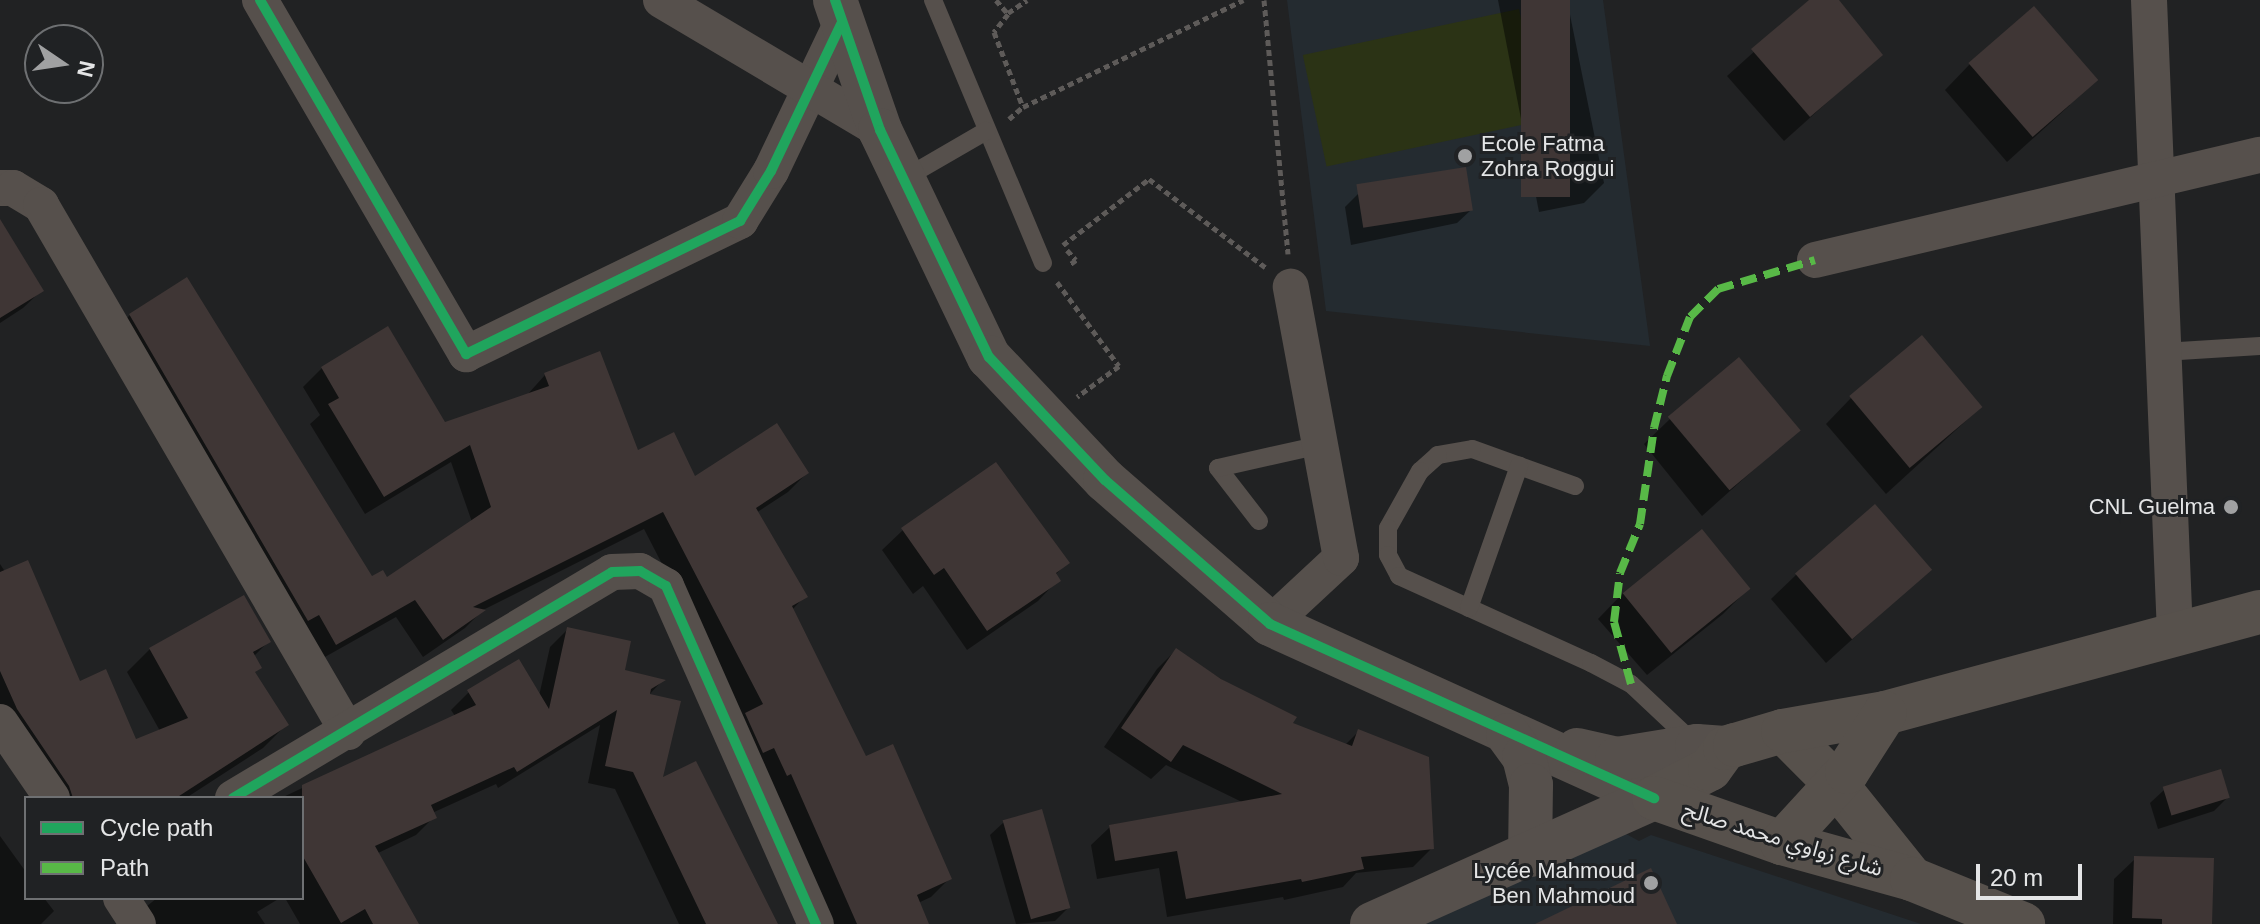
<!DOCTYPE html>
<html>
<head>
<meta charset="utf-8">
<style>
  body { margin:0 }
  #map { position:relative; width:2260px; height:924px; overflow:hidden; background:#212223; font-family:Arial,"Noto Sans Arabic",sans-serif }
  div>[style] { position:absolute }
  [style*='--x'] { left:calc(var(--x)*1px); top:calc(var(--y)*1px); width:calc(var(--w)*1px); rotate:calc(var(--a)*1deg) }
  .built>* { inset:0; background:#242b30 }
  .green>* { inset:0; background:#2b3315; transform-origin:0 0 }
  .shadow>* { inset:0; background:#0007 }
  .building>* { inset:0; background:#3f3635; transform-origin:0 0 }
  .path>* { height:5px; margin-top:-2.5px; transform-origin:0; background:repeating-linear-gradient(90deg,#5e5b59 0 6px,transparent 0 10px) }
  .service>* { height:18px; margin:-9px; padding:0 9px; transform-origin:9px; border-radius:9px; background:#56504c }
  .minor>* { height:36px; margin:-18px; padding:0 18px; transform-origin:18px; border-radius:18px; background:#56504c }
  .tertiary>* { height:44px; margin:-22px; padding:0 22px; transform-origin:22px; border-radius:22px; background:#56504c }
  .secondary>* { height:44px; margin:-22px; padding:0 22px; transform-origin:22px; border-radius:22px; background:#57514c }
  .quiet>* { height:8px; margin-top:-4px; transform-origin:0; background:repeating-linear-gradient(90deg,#58b947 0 16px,transparent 0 24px) }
  .cycleway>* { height:10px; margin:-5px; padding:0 5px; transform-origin:5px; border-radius:5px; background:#20a55d }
  .dots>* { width:22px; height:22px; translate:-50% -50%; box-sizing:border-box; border:4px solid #202224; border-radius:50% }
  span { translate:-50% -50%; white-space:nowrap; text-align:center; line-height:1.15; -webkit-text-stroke:6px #202224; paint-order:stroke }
  .poi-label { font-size:22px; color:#e4e5e6 }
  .left { translate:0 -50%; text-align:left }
  .right { translate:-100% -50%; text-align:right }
  .street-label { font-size:22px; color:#e4e5e6 }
  .legend { position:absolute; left:24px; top:796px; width:280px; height:104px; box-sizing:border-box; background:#202224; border:2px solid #6e7072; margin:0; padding:10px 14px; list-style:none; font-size:24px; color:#e4e5e6 }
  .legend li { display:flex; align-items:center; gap:16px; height:40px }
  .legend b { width:40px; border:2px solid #6e7072 }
  .north { position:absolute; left:24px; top:24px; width:80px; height:80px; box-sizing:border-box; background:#202224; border:2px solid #6e7072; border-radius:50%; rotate:103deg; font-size:22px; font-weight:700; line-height:32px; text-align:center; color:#e4e5e6 }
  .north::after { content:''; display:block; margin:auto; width:28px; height:36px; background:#a0a1a2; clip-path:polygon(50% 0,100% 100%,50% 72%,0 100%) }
  .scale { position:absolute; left:1976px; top:864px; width:106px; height:36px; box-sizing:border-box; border:4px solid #e4e5e6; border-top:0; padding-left:10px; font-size:24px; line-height:28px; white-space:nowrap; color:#e4e5e6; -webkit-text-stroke:6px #202224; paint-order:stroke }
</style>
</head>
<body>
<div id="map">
  <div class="built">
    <i style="clip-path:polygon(1287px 0,1603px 0,1650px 346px,1326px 311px)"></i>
    <i style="clip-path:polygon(1617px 829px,1639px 841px,1651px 835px,1921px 924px,1419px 924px)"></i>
  </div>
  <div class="green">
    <i style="left:1519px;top:9px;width:114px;height:221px;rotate:78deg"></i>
  </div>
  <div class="shadow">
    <i style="clip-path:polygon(1498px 0,1567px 0,1604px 183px,1584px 203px,1539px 212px)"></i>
    <i style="clip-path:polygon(1812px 0,1837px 0,1880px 55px,1784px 141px,1727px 76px)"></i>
    <i style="clip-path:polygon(1970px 64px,2070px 105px,2007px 162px,1945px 90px)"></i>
    <i style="clip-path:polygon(1359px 193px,1471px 210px,1457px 223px,1351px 245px,1345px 207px)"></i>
    <i style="clip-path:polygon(0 223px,41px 291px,23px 308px,0 323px)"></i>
    <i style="clip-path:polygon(130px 315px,372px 579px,386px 579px,472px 522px,451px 462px,365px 514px,310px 424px,320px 415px,303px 387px,322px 368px,444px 425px,527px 395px,545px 375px,637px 452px,695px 479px,807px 473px,788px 492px,756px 513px,805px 596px,792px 610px,865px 759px,950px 878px,931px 897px,918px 903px,927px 924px,831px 924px,742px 719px,644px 529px,483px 610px,465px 628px,423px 657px,396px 617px,316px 662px,111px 334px)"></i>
    <i style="clip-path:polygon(1851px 398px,1981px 407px,1886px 494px,1826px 424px)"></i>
    <i style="clip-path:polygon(1670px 419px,1798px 430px,1702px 516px,1644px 444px)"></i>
    <i style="clip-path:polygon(903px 530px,1067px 563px,1055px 575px,1058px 580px,1038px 601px,967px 650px,923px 586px,913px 594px,882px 550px)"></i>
    <i style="clip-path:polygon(0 564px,79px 683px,135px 742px,160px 731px,127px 672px,150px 649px,269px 641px,253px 657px,253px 673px,286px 725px,263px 748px,186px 798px,39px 798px,0 742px)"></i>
    <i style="clip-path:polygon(1929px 570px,1826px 663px,1771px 599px,1797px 574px)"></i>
    <i style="clip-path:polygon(1749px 588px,1723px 614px,1647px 675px,1598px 619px,1623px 593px)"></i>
    <i style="clip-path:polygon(568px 629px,622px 672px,662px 681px,648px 696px,660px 781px,775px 924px,679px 924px,615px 789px,588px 783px,600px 725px,498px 788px,496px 784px,432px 813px,434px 817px,416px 835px,376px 854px,417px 924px,300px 924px,285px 898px,302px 898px,302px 798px,281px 798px,455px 716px,451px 710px,469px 692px,539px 696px,550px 647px)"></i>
    <i style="clip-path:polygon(1176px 650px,1291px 724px,1345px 745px,1358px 732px,1432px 848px,1413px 867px,1356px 873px,1343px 887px,1284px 900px,1283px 897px,1167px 917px,1159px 868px,1097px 879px,1091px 845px,1110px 827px,1244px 803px,1166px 765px,1151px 779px,1104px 747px,1157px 669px)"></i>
    <i style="clip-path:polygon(2164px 790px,2228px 797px,2214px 811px,2158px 829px,2150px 803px)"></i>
    <i style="clip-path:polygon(1004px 822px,1068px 908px,1055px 921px,1016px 924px,990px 835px)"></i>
    <i style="clip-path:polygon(0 836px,26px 872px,26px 898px,44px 898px,54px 911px,41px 924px,0 924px)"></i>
    <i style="clip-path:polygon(2135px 859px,2210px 924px,2113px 924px,2114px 879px)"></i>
    <i style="clip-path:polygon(157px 898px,280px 898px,257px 912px,265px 924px,133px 924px,131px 919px)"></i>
  </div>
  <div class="building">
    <i style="left:1521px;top:0;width:49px;height:197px"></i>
    <i style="clip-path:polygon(1809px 0,1839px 0,1883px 55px,1810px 117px,1751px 49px)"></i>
    <i style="left:2034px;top:6px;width:98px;height:87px;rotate:49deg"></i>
    <i style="left:1466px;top:167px;width:44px;height:111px;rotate:81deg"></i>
    <i style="clip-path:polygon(0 219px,44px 291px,0 318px)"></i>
    <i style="clip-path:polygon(187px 277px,372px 576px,383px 570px,387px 577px,491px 507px,470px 445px,384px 497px,328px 404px,339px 398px,321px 367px,388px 326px,445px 422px,549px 386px,544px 373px,600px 351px,638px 450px,674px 432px,695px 476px,777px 423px,809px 473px,756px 508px,808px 597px,792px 606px,866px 756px,893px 744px,952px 879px,917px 895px,929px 924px,857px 924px,791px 774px,787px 776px,774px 748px,763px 753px,745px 713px,763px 704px,663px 512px,473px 607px,486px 610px,443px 640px,415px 600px,336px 645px,319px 615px,308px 621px,129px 314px)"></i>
    <i style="left:1922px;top:335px;width:94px;height:95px;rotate:50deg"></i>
    <i style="left:1739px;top:357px;width:96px;height:93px;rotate:50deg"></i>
    <i style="clip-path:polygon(996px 462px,1070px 563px,1056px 573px,1061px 581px,987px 631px,944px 568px,934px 575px,901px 528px)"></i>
    <i style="left:1875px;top:504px;width:87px;height:106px;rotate:49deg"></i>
    <i style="left:1702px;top:529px;width:77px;height:102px;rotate:51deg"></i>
    <i style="clip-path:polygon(28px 560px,80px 681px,106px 669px,136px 739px,188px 718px,149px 648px,244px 595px,271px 642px,253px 652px,262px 668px,255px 672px,289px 725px,176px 798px,73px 798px,69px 786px,17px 709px,0 671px,0 572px)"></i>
    <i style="clip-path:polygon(567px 627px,631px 641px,625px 670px,666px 680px,651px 689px,650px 694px,681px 701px,663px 777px,696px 761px,778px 924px,706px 924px,633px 772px,605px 766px,617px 710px,517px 772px,514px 767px,431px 805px,437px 818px,375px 846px,419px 924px,373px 924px,365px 909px,341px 923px,302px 855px,302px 785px,476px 705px,467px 690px,519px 659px,549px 709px)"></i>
    <i style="clip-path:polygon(1176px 648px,1221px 679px,1297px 717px,1293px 723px,1352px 746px,1358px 729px,1429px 757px,1434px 849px,1361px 857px,1364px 869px,1302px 882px,1301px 879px,1186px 899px,1177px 851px,1115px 861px,1109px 825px,1282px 794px,1183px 745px,1171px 762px,1121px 728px)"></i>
    <i style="left:2221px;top:769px;width:30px;height:61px;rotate:73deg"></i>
    <i style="left:1042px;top:809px;width:103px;height:41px;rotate:74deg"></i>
    <i style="clip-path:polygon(2134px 856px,2214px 858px,2212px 924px,2162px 924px,2162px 919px,2132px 918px)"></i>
    <i style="clip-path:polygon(1651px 868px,1677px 924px,1535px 924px)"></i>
  </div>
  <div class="path">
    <i style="--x:996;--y:0;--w:18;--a:49"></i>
    <i style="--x:1008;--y:14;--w:23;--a:128"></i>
    <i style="--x:994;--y:32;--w:80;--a:68.9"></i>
    <i style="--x:1264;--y:0;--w:255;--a:84.6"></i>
    <i style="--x:1008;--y:13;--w:23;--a:-34"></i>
    <i style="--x:1009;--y:119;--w:18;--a:-41"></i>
    <i style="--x:1023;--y:107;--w:245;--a:-25.9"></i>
    <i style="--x:1063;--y:245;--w:108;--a:-37.5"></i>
    <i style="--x:1149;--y:179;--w:146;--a:37.2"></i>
    <i style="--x:1067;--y:250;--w:13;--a:48"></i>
    <i style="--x:1076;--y:260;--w:9;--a:144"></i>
    <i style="--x:1057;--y:282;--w:104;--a:53.6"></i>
    <i style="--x:1119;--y:366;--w:52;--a:143.6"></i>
  </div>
  <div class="service">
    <i style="--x:933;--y:0;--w:285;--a:67.3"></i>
    <i style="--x:905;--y:178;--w:94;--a:-30.1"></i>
    <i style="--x:2163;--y:352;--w:97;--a:-3.5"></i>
    <i style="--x:1575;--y:486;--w:109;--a:-160.2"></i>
    <i style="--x:1472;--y:449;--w:35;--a:170"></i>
    <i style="--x:1438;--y:455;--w:24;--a:138"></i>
    <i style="--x:1420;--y:471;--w:65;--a:119.3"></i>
    <i style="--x:1388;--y:528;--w:27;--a:90"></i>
    <i style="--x:1388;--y:555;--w:24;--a:62"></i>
    <i style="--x:1399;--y:576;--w:211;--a:24.4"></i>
    <i style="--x:1591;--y:663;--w:45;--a:27.7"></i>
    <i style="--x:1631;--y:684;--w:88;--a:43.2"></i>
    <i style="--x:1259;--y:521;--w:67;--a:-127.7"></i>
    <i style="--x:1218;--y:468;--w:105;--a:-12.7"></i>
    <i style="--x:1469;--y:608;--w:151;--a:-70.6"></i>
  </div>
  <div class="minor">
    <i style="--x:260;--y:0;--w:410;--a:59.8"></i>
    <i style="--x:466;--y:354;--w:305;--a:-25.9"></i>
    <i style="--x:740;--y:221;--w:59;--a:-58.2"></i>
    <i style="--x:771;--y:171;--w:163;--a:-64.5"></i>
    <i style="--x:661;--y:0;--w:255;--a:30.7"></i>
    <i style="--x:2149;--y:0;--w:634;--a:87.65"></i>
    <i style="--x:0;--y:188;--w:13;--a:0"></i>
    <i style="--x:13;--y:188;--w:33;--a:31"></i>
    <i style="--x:41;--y:205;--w:610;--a:59.78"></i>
    <i style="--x:1815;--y:260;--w:457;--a:-13.3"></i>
    <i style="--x:1270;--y:624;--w:97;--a:-42.9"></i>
    <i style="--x:1341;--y:558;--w:276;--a:-100.5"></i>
    <i style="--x:0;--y:722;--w:92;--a:55.6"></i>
    <i style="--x:233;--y:798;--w:441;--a:-30.8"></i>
    <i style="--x:612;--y:572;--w:28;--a:-2"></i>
    <i style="--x:640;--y:571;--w:30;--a:30"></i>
    <i style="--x:666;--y:586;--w:370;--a:66.1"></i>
    <i style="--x:121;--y:898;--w:31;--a:57"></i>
  </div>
  <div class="tertiary">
    <i style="--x:835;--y:0;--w:138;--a:70.9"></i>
    <i style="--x:880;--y:130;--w:252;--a:64.4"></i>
    <i style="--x:989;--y:357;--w:169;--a:46.7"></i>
    <i style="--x:1105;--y:480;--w:219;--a:41.1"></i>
    <i style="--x:1270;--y:624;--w:422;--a:24.4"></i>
    <i style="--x:1508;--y:735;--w:27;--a:54"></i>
    <i style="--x:1524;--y:757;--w:29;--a:76"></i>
    <i style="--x:1531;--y:785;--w:70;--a:90.8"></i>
    <i style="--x:1577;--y:750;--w:41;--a:12.7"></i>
    <i style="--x:1617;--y:759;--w:81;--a:-9.2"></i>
    <i style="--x:1697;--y:746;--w:28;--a:4"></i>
    <i style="--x:1372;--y:924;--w:309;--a:-24.1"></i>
  </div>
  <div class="secondary">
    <i style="--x:1783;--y:731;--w:74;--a:45"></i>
    <i style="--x:1835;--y:783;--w:123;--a:51.3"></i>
    <i style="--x:1654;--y:798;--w:63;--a:-27.4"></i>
    <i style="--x:1710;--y:769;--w:26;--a:-54"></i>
    <i style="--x:1725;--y:748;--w:10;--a:-17"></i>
    <i style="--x:1735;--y:745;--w:50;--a:-16.3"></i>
    <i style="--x:1783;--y:731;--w:104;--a:-10"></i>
    <i style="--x:1885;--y:713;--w:388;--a:-15.1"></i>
    <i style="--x:1654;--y:798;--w:136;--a:19.4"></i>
    <i style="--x:1782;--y:843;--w:135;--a:15.5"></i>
    <i style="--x:1912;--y:879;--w:120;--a:22.1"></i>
    <i style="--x:1782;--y:843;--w:96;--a:-47.5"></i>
    <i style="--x:1847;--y:772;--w:70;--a:-57.2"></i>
  </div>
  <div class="quiet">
    <i style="--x:1631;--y:684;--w:64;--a:-105.3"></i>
    <i style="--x:1614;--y:622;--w:49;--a:-83"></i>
    <i style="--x:1620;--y:573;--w:53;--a:-67.8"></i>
    <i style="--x:1640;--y:524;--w:97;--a:-81.7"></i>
    <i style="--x:1654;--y:428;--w:54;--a:-76"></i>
    <i style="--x:1667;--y:376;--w:63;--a:-68.7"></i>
    <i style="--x:1690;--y:317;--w:40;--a:-45"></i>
    <i style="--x:1718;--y:289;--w:101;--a:-16.6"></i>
  </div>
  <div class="cycleway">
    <i style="--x:260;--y:0;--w:410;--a:59.8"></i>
    <i style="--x:466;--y:354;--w:305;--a:-25.9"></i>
    <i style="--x:740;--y:221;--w:59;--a:-58.2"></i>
    <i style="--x:771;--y:171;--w:163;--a:-64.5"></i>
    <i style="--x:835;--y:0;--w:138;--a:70.9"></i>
    <i style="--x:880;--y:130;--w:252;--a:64.4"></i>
    <i style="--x:989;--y:357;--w:169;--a:46.7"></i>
    <i style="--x:1105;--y:480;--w:219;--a:41.1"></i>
    <i style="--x:1270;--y:624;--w:422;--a:24.4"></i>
    <i style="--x:233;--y:798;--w:441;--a:-30.8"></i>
    <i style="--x:612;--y:572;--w:28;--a:-2"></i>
    <i style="--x:640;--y:571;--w:30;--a:30"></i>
    <i style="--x:666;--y:586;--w:370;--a:66.1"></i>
  </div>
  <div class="dots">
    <i style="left:1465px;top:156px;background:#a0a1a2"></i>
    <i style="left:2231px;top:507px;background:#a0a1a2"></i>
    <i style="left:1651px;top:883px;background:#a0a1a2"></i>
  </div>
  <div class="poi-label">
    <span class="left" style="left:1481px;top:156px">Ecole Fatma<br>Zohra Roggui</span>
    <span class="right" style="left:2215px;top:507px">CNL Guelma</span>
    <span class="right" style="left:1635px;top:883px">Lycée Mahmoud<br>Ben Mahmoud</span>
  </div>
  <div class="street-label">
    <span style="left:1783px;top:839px;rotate:17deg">شارع زواوي محمد صالح</span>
  </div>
  <ul class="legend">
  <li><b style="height:10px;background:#20a55d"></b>Cycle path</li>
  <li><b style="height:10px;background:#58b947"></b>Path</li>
  </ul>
  <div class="north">N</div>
  <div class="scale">20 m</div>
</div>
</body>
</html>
